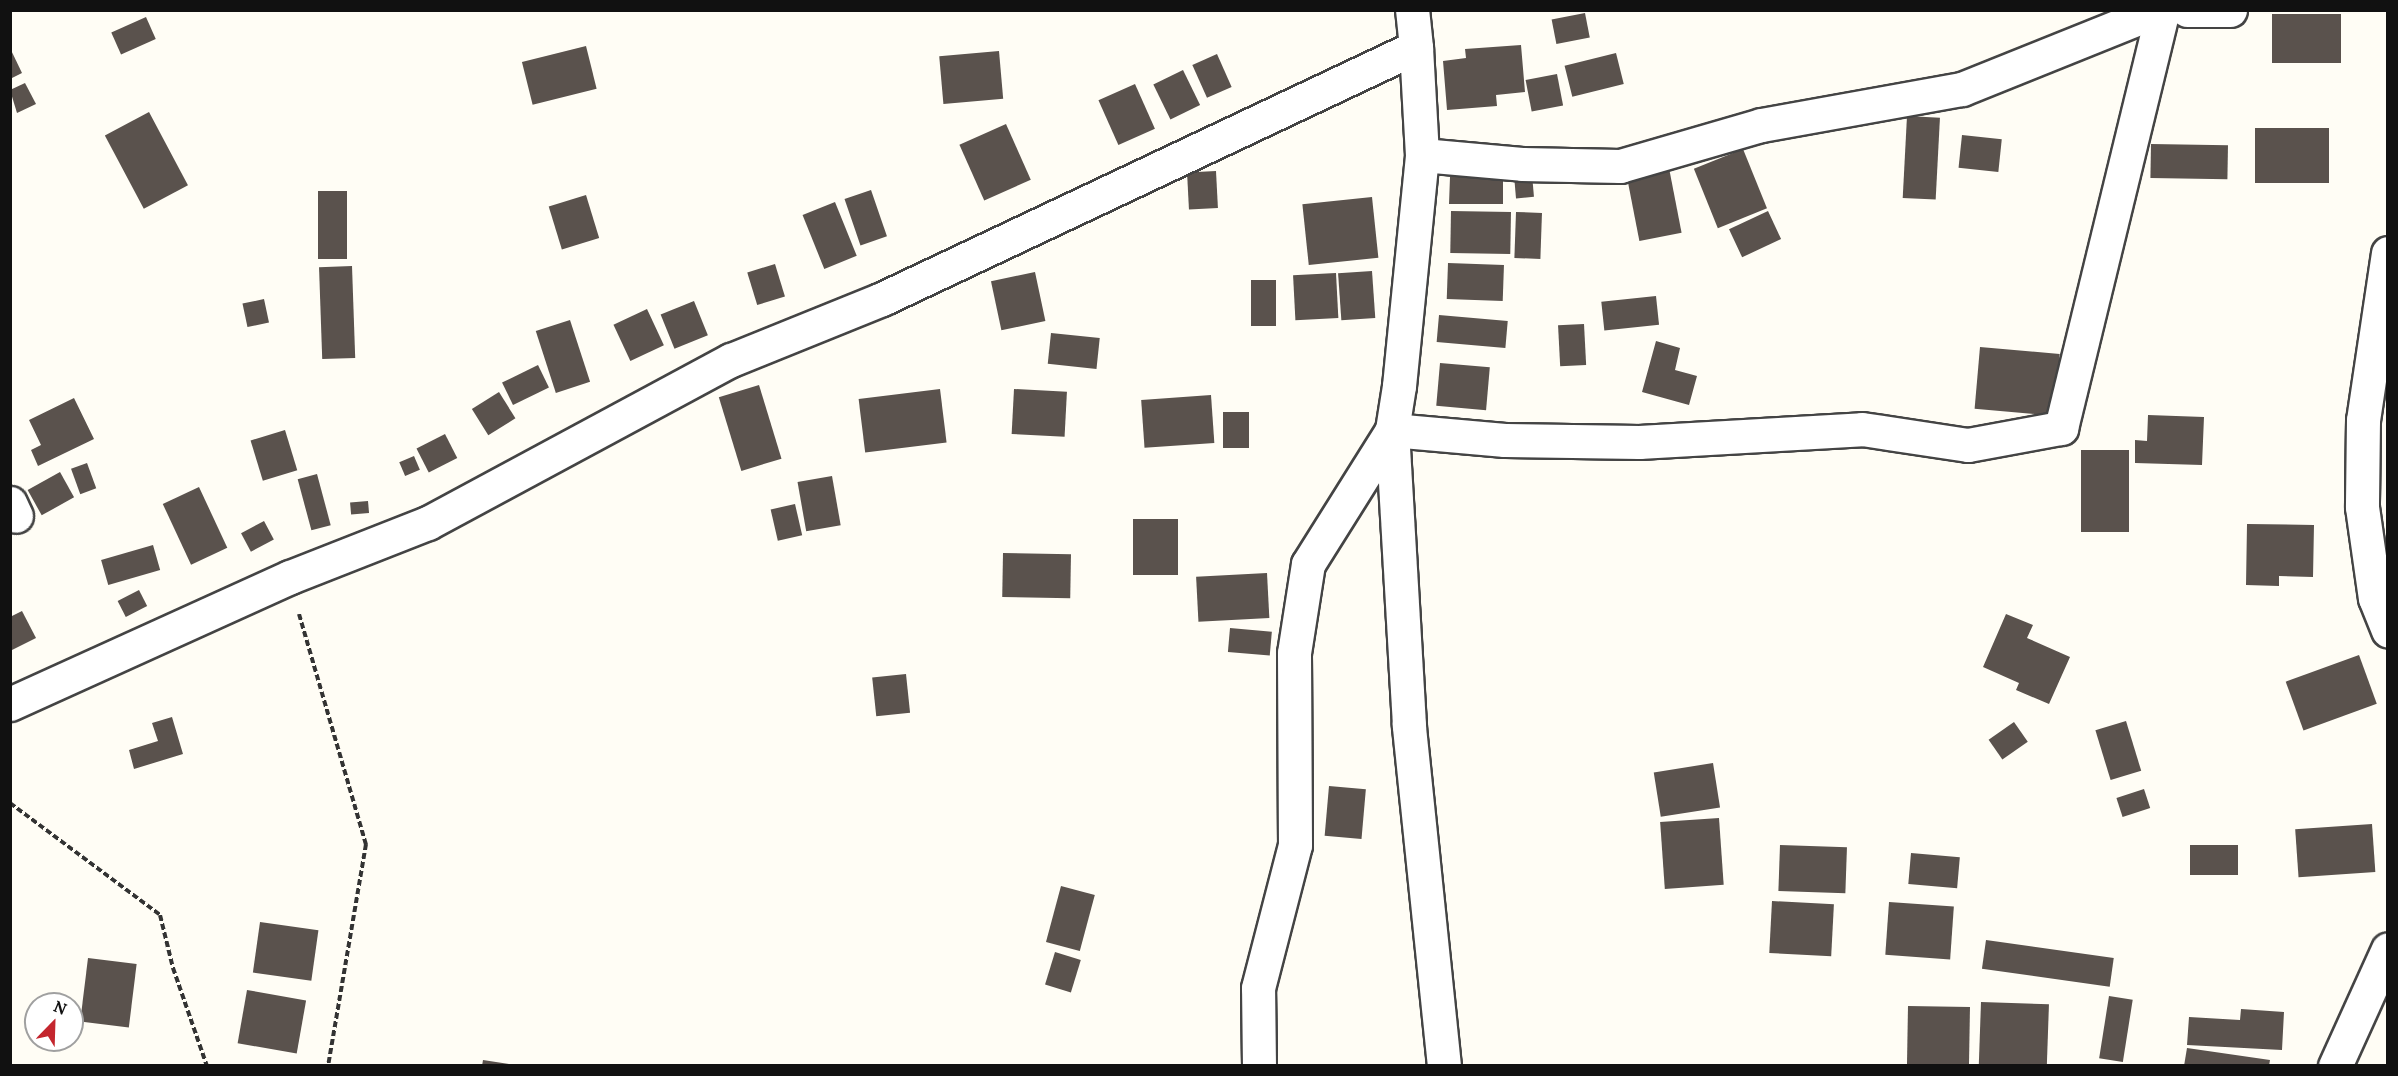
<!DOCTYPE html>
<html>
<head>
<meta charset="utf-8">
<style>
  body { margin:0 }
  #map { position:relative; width:2398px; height:1076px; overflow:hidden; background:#fffdf5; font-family:Lora,serif }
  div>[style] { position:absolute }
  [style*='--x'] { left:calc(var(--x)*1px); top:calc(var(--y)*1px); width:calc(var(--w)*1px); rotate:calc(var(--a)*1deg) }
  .building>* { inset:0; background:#5a524d; transform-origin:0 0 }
  .path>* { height:4px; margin-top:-2px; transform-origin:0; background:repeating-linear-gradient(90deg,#333 0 6px,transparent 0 9px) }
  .roads { filter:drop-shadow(2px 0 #444) drop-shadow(-2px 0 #444) drop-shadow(0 2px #444) drop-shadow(0 -2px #444) }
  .minor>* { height:33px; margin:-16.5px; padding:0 16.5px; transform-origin:16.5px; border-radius:16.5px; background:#fff }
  span { translate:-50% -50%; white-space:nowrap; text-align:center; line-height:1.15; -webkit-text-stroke:6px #fff; paint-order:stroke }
  .frame { position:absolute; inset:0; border:12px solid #111; pointer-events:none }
  .north { position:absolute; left:24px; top:992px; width:60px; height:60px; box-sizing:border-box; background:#fff; border:2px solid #a0a0a0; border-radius:50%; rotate:23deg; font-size:16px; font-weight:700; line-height:24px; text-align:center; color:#111 }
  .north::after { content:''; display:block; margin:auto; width:21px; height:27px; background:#c4262e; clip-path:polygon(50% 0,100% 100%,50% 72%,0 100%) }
</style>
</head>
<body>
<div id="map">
  <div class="building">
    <i style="left:1585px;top:13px;width:25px;height:34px;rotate:79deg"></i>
    <i style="left:2272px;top:14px;width:69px;height:49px"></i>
    <i style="left:146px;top:17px;width:24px;height:38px;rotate:66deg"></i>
    <i style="clip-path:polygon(1521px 45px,1525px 92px,1496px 95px,1497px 106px,1447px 110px,1443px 61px,1466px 58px,1465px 49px)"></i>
    <i style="left:586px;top:46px;width:44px;height:66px;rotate:76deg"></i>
    <i style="clip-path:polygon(10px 48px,22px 73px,10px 79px)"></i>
    <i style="left:999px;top:51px;width:48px;height:60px;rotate:85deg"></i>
    <i style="left:1616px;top:53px;width:32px;height:53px;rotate:76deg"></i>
    <i style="left:1217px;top:54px;width:36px;height:27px;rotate:66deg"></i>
    <i style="left:1183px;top:70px;width:39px;height:33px;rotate:64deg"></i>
    <i style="left:1557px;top:74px;width:32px;height:32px;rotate:79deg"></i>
    <i style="clip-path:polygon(25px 83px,36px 104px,17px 113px,10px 90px)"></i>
    <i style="left:1135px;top:84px;width:49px;height:40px;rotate:66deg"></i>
    <i style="left:149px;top:112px;width:83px;height:50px;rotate:62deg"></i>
    <i style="left:1907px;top:116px;width:33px;height:82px;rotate:3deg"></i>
    <i style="left:1006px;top:124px;width:61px;height:51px;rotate:66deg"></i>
    <i style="left:2255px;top:128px;width:74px;height:55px"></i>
    <i style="left:1962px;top:135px;width:40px;height:33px;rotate:6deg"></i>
    <i style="left:2151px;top:144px;width:77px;height:34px;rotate:1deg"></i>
    <i style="left:1743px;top:149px;width:64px;height:53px;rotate:68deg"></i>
    <i style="clip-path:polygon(1459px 157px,1503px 159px,1503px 204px,1449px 204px,1450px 177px,1459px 177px)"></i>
    <i style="left:1531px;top:163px;width:34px;height:18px;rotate:85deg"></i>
    <i style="left:1669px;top:168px;width:66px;height:43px;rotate:79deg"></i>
    <i style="left:1216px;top:171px;width:37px;height:29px;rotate:87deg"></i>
    <i style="left:871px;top:190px;width:49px;height:28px;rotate:71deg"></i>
    <i style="left:347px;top:191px;width:68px;height:29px;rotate:90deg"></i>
    <i style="left:586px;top:195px;width:45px;height:39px;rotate:73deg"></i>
    <i style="left:1372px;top:197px;width:61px;height:70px;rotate:84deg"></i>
    <i style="left:835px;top:202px;width:58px;height:35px;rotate:68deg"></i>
    <i style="left:1451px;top:211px;width:60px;height:42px;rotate:1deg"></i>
    <i style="left:1768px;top:211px;width:31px;height:43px;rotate:65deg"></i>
    <i style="left:1516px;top:212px;width:26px;height:46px;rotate:2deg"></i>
    <i style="left:1448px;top:263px;width:56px;height:36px;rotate:2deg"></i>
    <i style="left:775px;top:264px;width:34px;height:29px;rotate:73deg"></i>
    <i style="left:352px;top:266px;width:92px;height:33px;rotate:88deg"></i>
    <i style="left:1372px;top:271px;width:47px;height:34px;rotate:86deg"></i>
    <i style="left:1035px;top:272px;width:50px;height:45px;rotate:78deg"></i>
    <i style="left:1336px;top:273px;width:45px;height:43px;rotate:87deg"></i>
    <i style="left:1276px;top:280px;width:46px;height:25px;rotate:90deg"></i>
    <i style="left:1656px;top:296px;width:29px;height:55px;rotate:84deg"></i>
    <i style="left:264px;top:299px;width:24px;height:22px;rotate:78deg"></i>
    <i style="left:694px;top:301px;width:37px;height:36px;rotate:68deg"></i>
    <i style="left:647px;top:309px;width:40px;height:37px;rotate:65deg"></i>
    <i style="left:1439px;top:315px;width:69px;height:27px;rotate:5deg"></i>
    <i style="left:570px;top:320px;width:65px;height:36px;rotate:72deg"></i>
    <i style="left:1584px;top:324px;width:41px;height:26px;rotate:87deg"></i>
    <i style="left:1051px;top:333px;width:49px;height:31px;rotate:6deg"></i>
    <i style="clip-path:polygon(1656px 341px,1680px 348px,1675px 370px,1697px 376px,1689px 405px,1642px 392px)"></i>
    <i style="left:1980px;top:347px;width:80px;height:62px;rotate:5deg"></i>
    <i style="left:1440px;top:363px;width:50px;height:43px;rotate:5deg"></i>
    <i style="left:538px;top:365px;width:25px;height:40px;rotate:64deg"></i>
    <i style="left:759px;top:385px;width:77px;height:42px;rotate:73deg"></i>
    <i style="left:940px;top:389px;width:54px;height:82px;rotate:83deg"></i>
    <i style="left:1014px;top:389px;width:53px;height:45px;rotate:3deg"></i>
    <i style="left:499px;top:392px;width:31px;height:32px;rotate:58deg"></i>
    <i style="left:1211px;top:395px;width:48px;height:70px;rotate:86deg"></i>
    <i style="clip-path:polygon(74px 398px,94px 439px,38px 466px,31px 450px,41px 445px,29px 420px)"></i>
    <i style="left:1223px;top:412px;width:26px;height:36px"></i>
    <i style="clip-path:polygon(2148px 415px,2204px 417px,2202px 465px,2135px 463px,2135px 440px,2147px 441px)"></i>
    <i style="left:285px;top:430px;width:42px;height:36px;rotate:73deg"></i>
    <i style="left:445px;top:434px;width:27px;height:32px;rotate:63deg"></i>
    <i style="left:2081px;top:450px;width:48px;height:82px"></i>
    <i style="left:414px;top:456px;width:15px;height:16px;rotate:67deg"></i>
    <i style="left:87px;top:463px;width:27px;height:17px;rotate:70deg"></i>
    <i style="left:60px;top:472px;width:29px;height:37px;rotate:61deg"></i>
    <i style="left:317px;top:474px;width:53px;height:20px;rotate:75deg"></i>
    <i style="left:832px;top:476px;width:50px;height:35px;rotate:80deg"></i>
    <i style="left:199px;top:487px;width:67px;height:40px;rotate:65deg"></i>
    <i style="left:368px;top:501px;width:12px;height:18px;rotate:85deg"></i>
    <i style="left:795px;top:504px;width:32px;height:25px;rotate:77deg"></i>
    <i style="left:1133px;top:519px;width:45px;height:56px"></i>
    <i style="left:264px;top:521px;width:21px;height:26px;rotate:62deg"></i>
    <i style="clip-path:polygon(2247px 524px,2314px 525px,2313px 577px,2279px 576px,2279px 586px,2246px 585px)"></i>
    <i style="left:153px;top:545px;width:26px;height:54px;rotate:74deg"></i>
    <i style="left:1003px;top:553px;width:68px;height:44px;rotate:1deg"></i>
    <i style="left:1267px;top:573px;width:45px;height:71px;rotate:87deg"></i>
    <i style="left:139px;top:590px;width:18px;height:24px;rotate:63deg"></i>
    <i style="clip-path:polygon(22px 611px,36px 638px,10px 651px,10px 617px)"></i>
    <i style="clip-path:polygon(2006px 614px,2033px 625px,2027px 638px,2070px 657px,2049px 704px,2016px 690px,2019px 683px,1983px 667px)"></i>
    <i style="left:1230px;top:628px;width:42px;height:24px;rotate:5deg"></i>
    <i style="left:2359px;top:655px;width:52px;height:78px;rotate:70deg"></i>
    <i style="left:906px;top:674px;width:39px;height:34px;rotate:84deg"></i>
    <i style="clip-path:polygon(172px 717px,183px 754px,134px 769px,129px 750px,158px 741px,152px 723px)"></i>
    <i style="left:2126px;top:721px;width:52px;height:32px;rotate:73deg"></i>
    <i style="left:2014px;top:722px;width:24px;height:31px;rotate:55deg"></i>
    <i style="left:1713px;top:763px;width:45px;height:60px;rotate:81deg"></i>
    <i style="left:1329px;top:786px;width:37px;height:50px;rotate:5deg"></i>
    <i style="left:2144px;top:789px;width:20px;height:29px;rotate:72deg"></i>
    <i style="left:1719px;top:818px;width:67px;height:59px;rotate:86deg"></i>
    <i style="left:2372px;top:824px;width:48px;height:77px;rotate:86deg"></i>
    <i style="left:1780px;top:845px;width:67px;height:46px;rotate:2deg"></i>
    <i style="left:2190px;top:845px;width:48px;height:30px"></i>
    <i style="left:1911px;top:853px;width:49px;height:31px;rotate:5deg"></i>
    <i style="left:1061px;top:886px;width:35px;height:58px;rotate:15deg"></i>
    <i style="left:1772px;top:901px;width:62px;height:52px;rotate:3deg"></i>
    <i style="left:1889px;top:902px;width:65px;height:53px;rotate:4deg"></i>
    <i style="left:260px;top:922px;width:59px;height:51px;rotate:8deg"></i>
    <i style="left:1986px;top:940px;width:129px;height:29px;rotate:8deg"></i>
    <i style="left:1055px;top:952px;width:27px;height:34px;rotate:17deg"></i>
    <i style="left:88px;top:958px;width:49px;height:64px;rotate:7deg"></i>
    <i style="left:247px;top:990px;width:60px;height:54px;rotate:10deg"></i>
    <i style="left:2109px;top:996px;width:24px;height:63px;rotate:9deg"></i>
    <i style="left:1981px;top:1002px;width:68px;height:64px;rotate:2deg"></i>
    <i style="left:1908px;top:1006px;width:62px;height:60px;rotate:1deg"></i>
    <i style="clip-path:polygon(2241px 1009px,2284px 1012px,2282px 1050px,2187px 1045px,2189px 1017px,2240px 1020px)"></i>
    <i style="clip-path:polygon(2187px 1048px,2270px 1060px,2269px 1066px,2184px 1066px)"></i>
    <i style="clip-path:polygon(483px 1060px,509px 1064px,509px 1066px,482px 1066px)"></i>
  </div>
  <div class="path">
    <i style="--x:299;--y:614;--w:240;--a:73.8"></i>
    <i style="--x:366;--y:844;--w:225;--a:99.7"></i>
    <i style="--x:10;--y:803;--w:187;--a:36.7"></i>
    <i style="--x:160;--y:915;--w:55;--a:76.2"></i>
    <i style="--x:173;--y:968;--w:104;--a:70.9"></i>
  </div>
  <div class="roads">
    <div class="minor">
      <i style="--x:2187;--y:10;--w:43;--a:0"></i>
      <i style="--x:1422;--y:155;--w:100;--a:5.1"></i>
      <i style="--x:1522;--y:164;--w:98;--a:1.2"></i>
      <i style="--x:1620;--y:166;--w:147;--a:-16.2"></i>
      <i style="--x:1761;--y:125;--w:204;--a:-10.2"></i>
      <i style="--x:1962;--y:89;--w:212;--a:-21.9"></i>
      <i style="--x:2388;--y:253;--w:169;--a:98.5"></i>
      <i style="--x:2363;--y:420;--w:87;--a:90.7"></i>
      <i style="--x:2362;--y:507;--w:92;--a:81.9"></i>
      <i style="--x:2375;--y:598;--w:35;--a:68"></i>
      <i style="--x:10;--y:503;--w:14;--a:65"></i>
      <i style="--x:10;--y:704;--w:307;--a:-24.4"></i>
      <i style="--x:290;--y:577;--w:148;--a:-21.4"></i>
      <i style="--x:428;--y:523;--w:344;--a:-28.3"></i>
      <i style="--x:731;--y:360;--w:163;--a:-22"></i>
      <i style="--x:882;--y:299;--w:590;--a:-25.26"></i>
      <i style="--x:1416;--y:47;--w:37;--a:-96"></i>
      <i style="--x:1259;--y:1066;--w:78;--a:-90.7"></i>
      <i style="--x:1258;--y:988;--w:148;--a:-75.5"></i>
      <i style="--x:1295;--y:845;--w:192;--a:-90.3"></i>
      <i style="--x:1294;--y:653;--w:90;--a:-81.1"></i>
      <i style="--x:1308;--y:564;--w:158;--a:-57.9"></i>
      <i style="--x:1392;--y:430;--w:45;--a:-81"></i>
      <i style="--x:1399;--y:386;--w:232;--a:-84.3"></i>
      <i style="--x:1422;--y:155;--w:108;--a:-93.2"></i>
      <i style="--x:1444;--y:1066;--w:343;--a:-95.9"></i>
      <i style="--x:1409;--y:725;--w:295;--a:-93.3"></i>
      <i style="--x:1392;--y:430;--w:113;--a:5.1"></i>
      <i style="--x:1505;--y:440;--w:134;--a:0.9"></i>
      <i style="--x:1639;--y:442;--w:223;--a:-3.3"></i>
      <i style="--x:1862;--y:429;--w:107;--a:8.6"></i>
      <i style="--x:1968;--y:445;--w:95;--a:-10.4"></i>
      <i style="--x:2061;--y:428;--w:430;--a:-76.3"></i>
      <i style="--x:2335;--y:1066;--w:128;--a:-65.6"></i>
    </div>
  </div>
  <div class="frame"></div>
  <div class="north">N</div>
</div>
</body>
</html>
